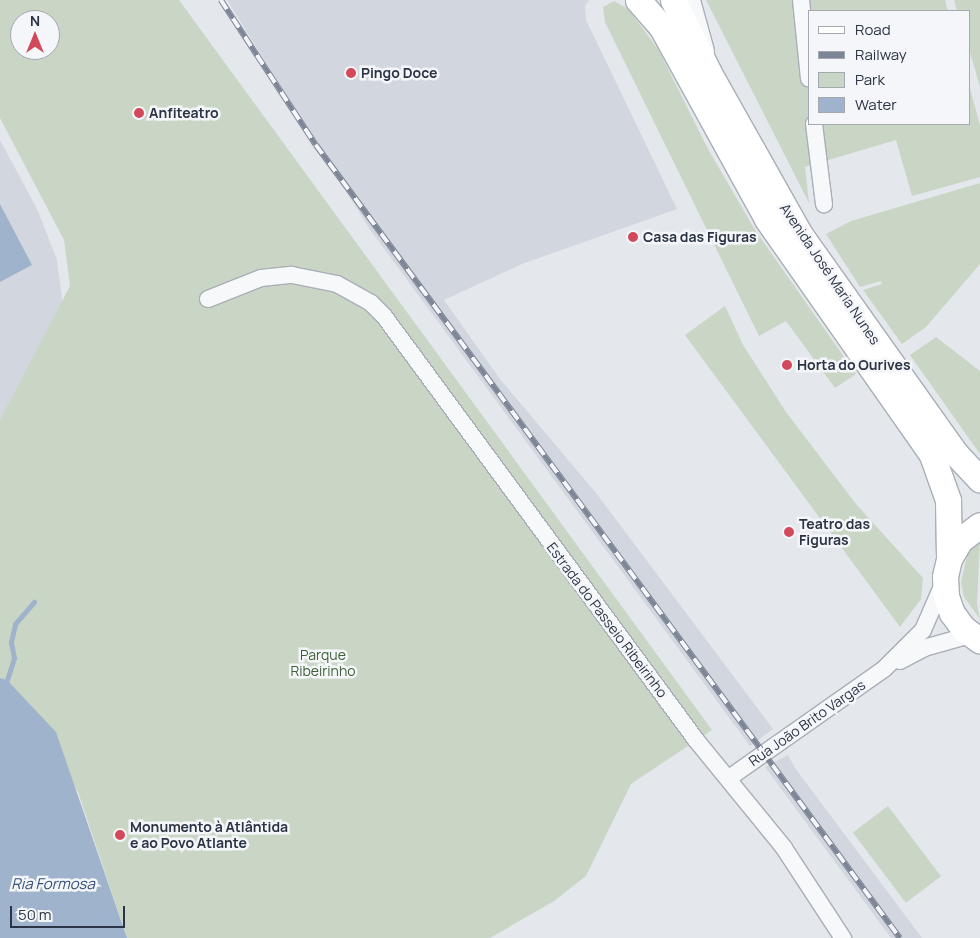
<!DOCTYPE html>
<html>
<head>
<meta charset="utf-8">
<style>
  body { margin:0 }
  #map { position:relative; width:980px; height:938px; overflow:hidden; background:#e4e7ec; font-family:Manrope,sans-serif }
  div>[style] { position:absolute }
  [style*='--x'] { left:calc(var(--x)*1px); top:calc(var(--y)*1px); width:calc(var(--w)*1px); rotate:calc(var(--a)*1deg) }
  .built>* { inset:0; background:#d2d6de }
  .green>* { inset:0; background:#c9d6c5; transform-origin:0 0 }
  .water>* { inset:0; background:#9fb4cc }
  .stream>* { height:4.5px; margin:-2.25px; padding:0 2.25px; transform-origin:2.25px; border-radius:2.25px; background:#9fb4cc }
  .roads { filter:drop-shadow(1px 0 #a9aeb7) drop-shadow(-1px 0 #a9aeb7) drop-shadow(0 1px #a9aeb7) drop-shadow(0 -1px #a9aeb7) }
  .minor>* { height:16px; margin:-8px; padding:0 8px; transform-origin:8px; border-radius:8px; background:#f7f8fa }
  .primary>* { height:25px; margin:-12.5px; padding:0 12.5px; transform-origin:12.5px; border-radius:12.5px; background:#fff }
  .rail>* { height:5.5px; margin-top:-2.75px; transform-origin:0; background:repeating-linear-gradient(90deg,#f4f6f9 0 11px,#7d8696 0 22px); box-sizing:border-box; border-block:1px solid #7d8696 }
  .dots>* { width:14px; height:14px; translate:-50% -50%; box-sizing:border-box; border:2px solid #f4f6f9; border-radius:50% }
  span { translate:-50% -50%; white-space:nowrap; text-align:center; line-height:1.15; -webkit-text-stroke:5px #f4f6f9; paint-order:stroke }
  .poi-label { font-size:14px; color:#2b3445; font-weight:700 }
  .left { translate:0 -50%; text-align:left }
  .street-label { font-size:14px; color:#2b3445 }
  .park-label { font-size:14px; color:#3f6138 }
  .water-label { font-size:15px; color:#34527a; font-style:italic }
  .legend { position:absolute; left:808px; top:10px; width:162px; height:115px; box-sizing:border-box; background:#f4f6f9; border:1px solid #a4a8b1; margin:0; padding:6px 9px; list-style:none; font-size:15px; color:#2b3445 }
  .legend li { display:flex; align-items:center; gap:10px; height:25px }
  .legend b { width:25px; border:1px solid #a4a8b1 }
  .north { position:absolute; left:10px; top:10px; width:50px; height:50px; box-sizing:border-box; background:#f4f6f9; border:1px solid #a4a8b1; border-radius:50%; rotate:0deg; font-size:14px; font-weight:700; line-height:20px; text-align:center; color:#2b3445 }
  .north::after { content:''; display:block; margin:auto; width:18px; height:22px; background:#d1495b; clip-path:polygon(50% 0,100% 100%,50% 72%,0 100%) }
  .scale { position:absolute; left:10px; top:906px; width:115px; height:22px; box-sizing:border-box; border:2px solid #2b3445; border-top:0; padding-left:6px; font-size:15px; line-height:18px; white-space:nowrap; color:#2b3445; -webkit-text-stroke:4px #f4f6f9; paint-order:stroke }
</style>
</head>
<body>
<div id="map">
  <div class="built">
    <i style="clip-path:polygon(227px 0,589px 0,585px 6px,586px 20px,677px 209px,522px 264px,444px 300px,500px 379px,596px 493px,773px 729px,750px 746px,369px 228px)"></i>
    <i style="clip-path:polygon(0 140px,37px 209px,57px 260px,64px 314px,0 533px)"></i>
    <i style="clip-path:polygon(788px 755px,795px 768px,922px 938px,891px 938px,765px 767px)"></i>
  </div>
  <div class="green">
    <i style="clip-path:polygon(evenodd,0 0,179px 0,712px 730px,631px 784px,586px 876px,554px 901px,490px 938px,127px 938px,78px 792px,7px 680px,0 678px,0 420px,70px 286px,64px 240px,0 118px,0 0,20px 20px,50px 20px,50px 50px,20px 50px,20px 20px)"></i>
    <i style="clip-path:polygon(706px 0,945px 0,948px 11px,809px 11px,809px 124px,969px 124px,969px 85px,980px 125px,980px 177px,912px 196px,896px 140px,805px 167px,809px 203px)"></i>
    <i style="clip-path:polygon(954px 0,980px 0,980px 87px,969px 49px,969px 11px,957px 11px)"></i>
    <i style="clip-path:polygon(614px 1px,628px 9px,658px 49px,708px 149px,755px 230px,856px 374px,835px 388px,786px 321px,759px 336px,605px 22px,603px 7px)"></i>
    <i style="clip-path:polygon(980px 183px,980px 264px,926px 327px,902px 344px,863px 290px,882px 284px,881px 281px,860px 287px,826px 234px,851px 221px)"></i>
    <i style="clip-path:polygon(725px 306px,743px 345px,786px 412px,856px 504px,923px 578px,921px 599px,900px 627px,685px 335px)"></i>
    <i style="clip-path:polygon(936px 337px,980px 371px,980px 454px,910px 355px)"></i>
    <i style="clip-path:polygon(980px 539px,977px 604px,980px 619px,964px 597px,961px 582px,968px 552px)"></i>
    <i style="left:888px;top:806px;width:88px;height:44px;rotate:53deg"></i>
  </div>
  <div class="water">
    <i style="clip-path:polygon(0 204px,32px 265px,0 282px)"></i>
    <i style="clip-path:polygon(0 678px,7px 680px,56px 732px,127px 938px,0 938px)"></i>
  </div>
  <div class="stream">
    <i style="--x:7;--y:680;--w:23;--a:-72"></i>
    <i style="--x:14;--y:658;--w:16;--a:-101"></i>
    <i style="--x:11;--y:642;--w:18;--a:-77"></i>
    <i style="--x:15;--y:624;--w:29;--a:-49"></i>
  </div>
  <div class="roads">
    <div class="minor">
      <i style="--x:692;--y:0;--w:53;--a:74.6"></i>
      <i style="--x:801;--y:0;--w:79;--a:84.2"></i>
      <i style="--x:814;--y:124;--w:81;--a:82.9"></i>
      <i style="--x:208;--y:299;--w:57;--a:-21.6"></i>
      <i style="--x:261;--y:278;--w:31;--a:-6"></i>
      <i style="--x:292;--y:275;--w:46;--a:11.3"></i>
      <i style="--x:337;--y:284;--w:39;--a:29"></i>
      <i style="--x:371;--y:303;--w:18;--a:45"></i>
      <i style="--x:384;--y:316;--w:526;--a:53.65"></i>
      <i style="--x:696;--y:740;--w:139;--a:50.8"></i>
      <i style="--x:784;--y:848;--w:108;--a:56.8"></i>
      <i style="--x:900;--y:661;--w:27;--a:-28"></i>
      <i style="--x:924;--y:648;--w:48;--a:-15.8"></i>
      <i style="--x:729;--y:778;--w:189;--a:-35.1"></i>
      <i style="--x:884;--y:669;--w:55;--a:-45"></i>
      <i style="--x:923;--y:630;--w:50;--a:-66.5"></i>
    </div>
    <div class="primary">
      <i style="--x:638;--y:0;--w:35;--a:49"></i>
      <i style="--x:661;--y:26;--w:220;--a:61.2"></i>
      <i style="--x:767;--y:219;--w:288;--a:55"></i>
      <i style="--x:932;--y:455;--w:48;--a:70.4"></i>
      <i style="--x:948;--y:500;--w:59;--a:89"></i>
      <i style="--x:673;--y:0;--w:81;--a:63.7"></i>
      <i style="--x:709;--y:73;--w:187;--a:60.6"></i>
      <i style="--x:801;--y:236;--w:267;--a:54.6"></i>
      <i style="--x:956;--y:454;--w:35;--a:47"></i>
      <i style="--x:980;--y:525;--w:25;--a:143"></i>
      <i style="--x:960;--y:540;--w:22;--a:120"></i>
      <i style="--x:949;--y:559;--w:18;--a:103"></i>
      <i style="--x:945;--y:577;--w:19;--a:87"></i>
      <i style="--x:946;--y:596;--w:18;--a:71"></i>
      <i style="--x:952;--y:613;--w:19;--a:54"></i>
      <i style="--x:963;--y:628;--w:21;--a:37"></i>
    </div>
  </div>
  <div class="rail">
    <i style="--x:221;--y:0;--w:173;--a:56.8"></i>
    <i style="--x:316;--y:145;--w:985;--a:53.63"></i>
  </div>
  <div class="dots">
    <i style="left:351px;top:73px;background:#d1495b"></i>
    <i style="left:139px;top:113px;background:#d1495b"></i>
    <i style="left:633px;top:237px;background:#d1495b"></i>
    <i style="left:787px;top:365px;background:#d1495b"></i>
    <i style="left:789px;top:532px;background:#d1495b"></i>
    <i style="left:120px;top:835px;background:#d1495b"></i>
  </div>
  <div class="poi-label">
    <span class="left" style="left:361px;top:73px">Pingo Doce</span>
    <span class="left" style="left:149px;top:113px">Anfiteatro</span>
    <span class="left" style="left:643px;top:237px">Casa das Figuras</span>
    <span class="left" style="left:797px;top:365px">Horta do Ourives</span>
    <span class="left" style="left:799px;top:532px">Teatro das<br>Figuras</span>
    <span class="left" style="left:130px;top:835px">Monumento à Atlântida<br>e ao Povo Atlante</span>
  </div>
  <div class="street-label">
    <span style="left:830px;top:274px;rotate:56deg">Avenida José Maria Nunes</span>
    <span style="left:607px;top:620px;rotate:53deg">Estrada do Passeio Ribeirinho</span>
    <span style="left:807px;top:723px;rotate:-35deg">Rua João Brito Vargas</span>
  </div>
  <div class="park-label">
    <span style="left:323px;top:663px">Parque<br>Ribeirinho</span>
  </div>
  <div class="water-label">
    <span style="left:53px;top:884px">Ria Formosa</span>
  </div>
  <ul class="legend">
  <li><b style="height:6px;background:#fff"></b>Road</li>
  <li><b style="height:6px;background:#7d8696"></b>Railway</li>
  <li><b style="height:14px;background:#c9d6c5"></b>Park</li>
  <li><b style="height:14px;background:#9fb4cc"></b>Water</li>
  </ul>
  <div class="north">N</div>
  <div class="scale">50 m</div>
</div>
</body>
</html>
